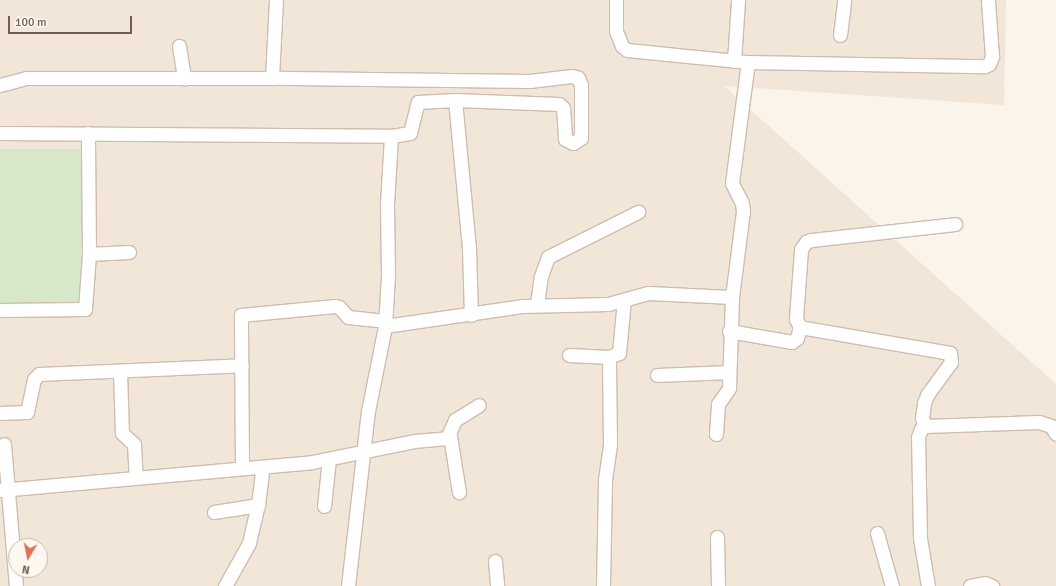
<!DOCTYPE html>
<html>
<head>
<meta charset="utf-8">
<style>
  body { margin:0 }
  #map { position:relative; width:1056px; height:586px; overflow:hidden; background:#fbf4ea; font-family:Signika,sans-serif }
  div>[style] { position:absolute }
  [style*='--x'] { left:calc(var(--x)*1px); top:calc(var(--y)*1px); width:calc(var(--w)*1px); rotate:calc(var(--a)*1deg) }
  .residential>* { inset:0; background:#f2e6d9 }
  .green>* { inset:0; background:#d6e8c9; transform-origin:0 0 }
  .roads { filter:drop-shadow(1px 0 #cdbdb1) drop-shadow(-1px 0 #cdbdb1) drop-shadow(0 1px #cdbdb1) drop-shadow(0 -1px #cdbdb1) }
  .minor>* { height:13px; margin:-6.5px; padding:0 6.5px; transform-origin:6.5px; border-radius:6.5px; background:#fff }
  span { translate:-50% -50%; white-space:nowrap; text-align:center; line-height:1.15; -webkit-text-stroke:4px #fef8f1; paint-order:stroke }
  .north { position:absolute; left:8px; top:538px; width:40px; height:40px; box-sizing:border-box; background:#fef8f1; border:1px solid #c7bab0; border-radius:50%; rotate:190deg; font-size:11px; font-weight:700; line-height:16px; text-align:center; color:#745c4f }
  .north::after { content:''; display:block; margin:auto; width:14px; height:18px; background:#db755a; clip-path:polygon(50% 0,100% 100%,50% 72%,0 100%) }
  .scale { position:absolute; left:8px; top:16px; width:124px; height:18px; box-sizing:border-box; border:2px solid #745c4f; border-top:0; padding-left:5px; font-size:12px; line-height:14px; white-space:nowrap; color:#745c4f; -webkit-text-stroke:3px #fef8f1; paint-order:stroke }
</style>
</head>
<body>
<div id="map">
  <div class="residential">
    <i style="clip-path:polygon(evenodd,0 0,1006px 0,1004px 105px,724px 86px,1056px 384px,1056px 586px,0 586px,0 0,16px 546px,40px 546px,40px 570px,16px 570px,16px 546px)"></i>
  </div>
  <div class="green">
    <i style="left:81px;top:149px;width:154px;height:81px;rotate:90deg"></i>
  </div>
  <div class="roads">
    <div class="minor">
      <i style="--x:616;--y:0;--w:31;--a:90"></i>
      <i style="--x:616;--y:31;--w:16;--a:68"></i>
      <i style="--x:622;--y:46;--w:6;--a:39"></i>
      <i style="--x:627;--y:50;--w:122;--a:5.7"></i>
      <i style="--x:840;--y:35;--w:35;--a:-83"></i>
      <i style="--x:179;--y:46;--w:33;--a:81"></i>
      <i style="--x:734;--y:61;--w:61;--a:-86.2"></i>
      <i style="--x:0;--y:85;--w:28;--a:-15"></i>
      <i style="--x:27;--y:78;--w:245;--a:0"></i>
      <i style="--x:272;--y:78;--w:78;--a:-87.1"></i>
      <i style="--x:455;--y:100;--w:149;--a:84.6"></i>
      <i style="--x:469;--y:248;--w:67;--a:88.3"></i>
      <i style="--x:0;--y:133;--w:391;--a:0.4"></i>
      <i style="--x:391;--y:136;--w:19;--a:-9"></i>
      <i style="--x:410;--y:133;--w:32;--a:-76"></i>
      <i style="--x:418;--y:102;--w:37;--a:-3"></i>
      <i style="--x:455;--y:100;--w:104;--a:2.2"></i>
      <i style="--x:559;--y:104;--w:6;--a:45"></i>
      <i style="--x:563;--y:108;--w:31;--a:86"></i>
      <i style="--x:565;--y:139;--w:9;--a:27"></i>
      <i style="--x:573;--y:143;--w:9;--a:-32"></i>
      <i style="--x:581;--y:138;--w:53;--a:-90"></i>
      <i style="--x:581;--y:85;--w:8;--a:-113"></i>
      <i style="--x:578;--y:78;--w:6;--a:-162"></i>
      <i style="--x:572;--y:76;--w:43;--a:173.4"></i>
      <i style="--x:529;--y:81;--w:257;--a:-179.3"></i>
      <i style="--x:89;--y:254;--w:40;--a:-2.9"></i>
      <i style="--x:537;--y:304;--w:28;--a:-82"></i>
      <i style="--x:541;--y:276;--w:20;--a:-70"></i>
      <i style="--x:548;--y:257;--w:101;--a:-26.6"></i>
      <i style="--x:0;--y:310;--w:85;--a:-0.7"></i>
      <i style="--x:85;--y:309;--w:55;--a:-85.8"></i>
      <i style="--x:89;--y:254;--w:121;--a:-90.5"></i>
      <i style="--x:385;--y:326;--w:51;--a:-86.6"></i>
      <i style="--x:388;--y:275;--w:71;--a:-90.8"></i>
      <i style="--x:387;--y:204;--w:68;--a:-86.6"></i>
      <i style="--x:729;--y:331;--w:64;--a:9.9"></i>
      <i style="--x:792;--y:342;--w:6;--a:-39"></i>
      <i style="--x:797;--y:338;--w:11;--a:-75"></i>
      <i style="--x:569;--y:355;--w:40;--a:2.9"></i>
      <i style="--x:609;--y:357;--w:11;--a:-22"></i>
      <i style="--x:619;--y:353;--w:53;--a:-84.6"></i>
      <i style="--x:120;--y:371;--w:62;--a:88.2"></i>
      <i style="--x:122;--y:433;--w:16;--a:43"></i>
      <i style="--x:134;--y:444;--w:34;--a:87"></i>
      <i style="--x:657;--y:375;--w:72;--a:-2.4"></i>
      <i style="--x:0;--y:413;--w:27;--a:-2"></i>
      <i style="--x:27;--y:412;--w:34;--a:-78"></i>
      <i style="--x:34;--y:379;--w:7;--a:-45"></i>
      <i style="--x:39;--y:374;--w:203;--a:-2.5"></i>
      <i style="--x:925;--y:426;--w:9;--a:-111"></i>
      <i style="--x:922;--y:418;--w:15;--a:-82"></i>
      <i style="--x:924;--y:403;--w:9;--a:-69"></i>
      <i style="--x:927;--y:395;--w:41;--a:-54"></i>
      <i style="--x:951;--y:362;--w:9;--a:-96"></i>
      <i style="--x:950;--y:353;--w:152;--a:-170.2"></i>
      <i style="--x:800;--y:327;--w:9;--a:-117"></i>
      <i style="--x:796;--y:319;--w:70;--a:-85.9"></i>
      <i style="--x:801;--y:249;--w:9;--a:-54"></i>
      <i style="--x:806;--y:242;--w:5;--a:-22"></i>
      <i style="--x:811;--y:240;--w:145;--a:-6.3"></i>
      <i style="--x:716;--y:434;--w:30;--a:-86"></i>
      <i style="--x:718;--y:404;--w:19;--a:-55"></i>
      <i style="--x:729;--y:388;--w:91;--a:-88.1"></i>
      <i style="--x:450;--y:436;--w:57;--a:80.9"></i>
      <i style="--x:4;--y:444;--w:143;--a:85.2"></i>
      <i style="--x:242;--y:468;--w:153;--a:-90.4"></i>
      <i style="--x:241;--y:315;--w:94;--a:-5.5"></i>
      <i style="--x:335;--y:306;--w:4;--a:14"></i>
      <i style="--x:339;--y:307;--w:13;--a:48"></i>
      <i style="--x:348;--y:317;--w:37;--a:6"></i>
      <i style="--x:0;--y:490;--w:313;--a:-5.1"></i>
      <i style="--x:312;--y:462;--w:104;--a:-11.6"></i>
      <i style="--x:414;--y:441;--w:33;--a:-5"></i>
      <i style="--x:447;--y:438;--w:20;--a:-66"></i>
      <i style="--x:455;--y:420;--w:28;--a:-32"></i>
      <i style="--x:324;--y:506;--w:47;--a:-83.9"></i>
      <i style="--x:214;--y:512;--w:45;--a:-9"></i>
      <i style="--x:877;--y:533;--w:55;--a:74.2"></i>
      <i style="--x:717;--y:537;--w:49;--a:88.8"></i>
      <i style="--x:495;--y:561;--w:25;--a:85"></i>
      <i style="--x:225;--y:586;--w:49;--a:-60.8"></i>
      <i style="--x:249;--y:543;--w:39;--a:-77"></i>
      <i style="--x:258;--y:505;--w:38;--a:-83"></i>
      <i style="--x:348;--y:586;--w:176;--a:-83.5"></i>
      <i style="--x:368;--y:411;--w:87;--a:-78.7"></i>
      <i style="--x:385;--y:326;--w:138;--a:-8.3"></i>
      <i style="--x:522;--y:306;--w:86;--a:-1.3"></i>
      <i style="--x:608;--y:304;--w:41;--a:-15.4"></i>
      <i style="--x:648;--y:293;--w:84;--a:2.7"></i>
      <i style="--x:732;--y:297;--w:87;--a:-82.7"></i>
      <i style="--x:743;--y:211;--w:8;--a:-97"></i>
      <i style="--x:742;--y:203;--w:22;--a:-117"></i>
      <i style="--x:732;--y:183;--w:122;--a:-82.5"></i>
      <i style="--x:748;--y:62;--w:237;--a:1"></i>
      <i style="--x:985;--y:66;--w:4;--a:-27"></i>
      <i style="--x:989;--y:64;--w:9;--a:-69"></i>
      <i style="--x:992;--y:56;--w:55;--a:-94.2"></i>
      <i style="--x:603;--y:586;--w:106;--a:-88.9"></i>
      <i style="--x:605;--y:480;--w:36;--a:-82"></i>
      <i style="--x:610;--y:444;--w:87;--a:-90.7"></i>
      <i style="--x:928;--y:586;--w:49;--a:-99.5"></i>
      <i style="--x:920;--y:538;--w:101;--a:-91.1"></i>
      <i style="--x:918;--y:437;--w:9;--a:-69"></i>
      <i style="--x:921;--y:429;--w:5;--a:-37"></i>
      <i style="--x:925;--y:426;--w:114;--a:-2"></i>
      <i style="--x:1039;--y:422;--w:13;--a:18"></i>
      <i style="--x:1051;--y:426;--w:9;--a:58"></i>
      <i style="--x:970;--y:586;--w:15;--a:-11"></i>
      <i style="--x:985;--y:583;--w:8;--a:23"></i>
    </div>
  </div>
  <div class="north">N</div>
  <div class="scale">100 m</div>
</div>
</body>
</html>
